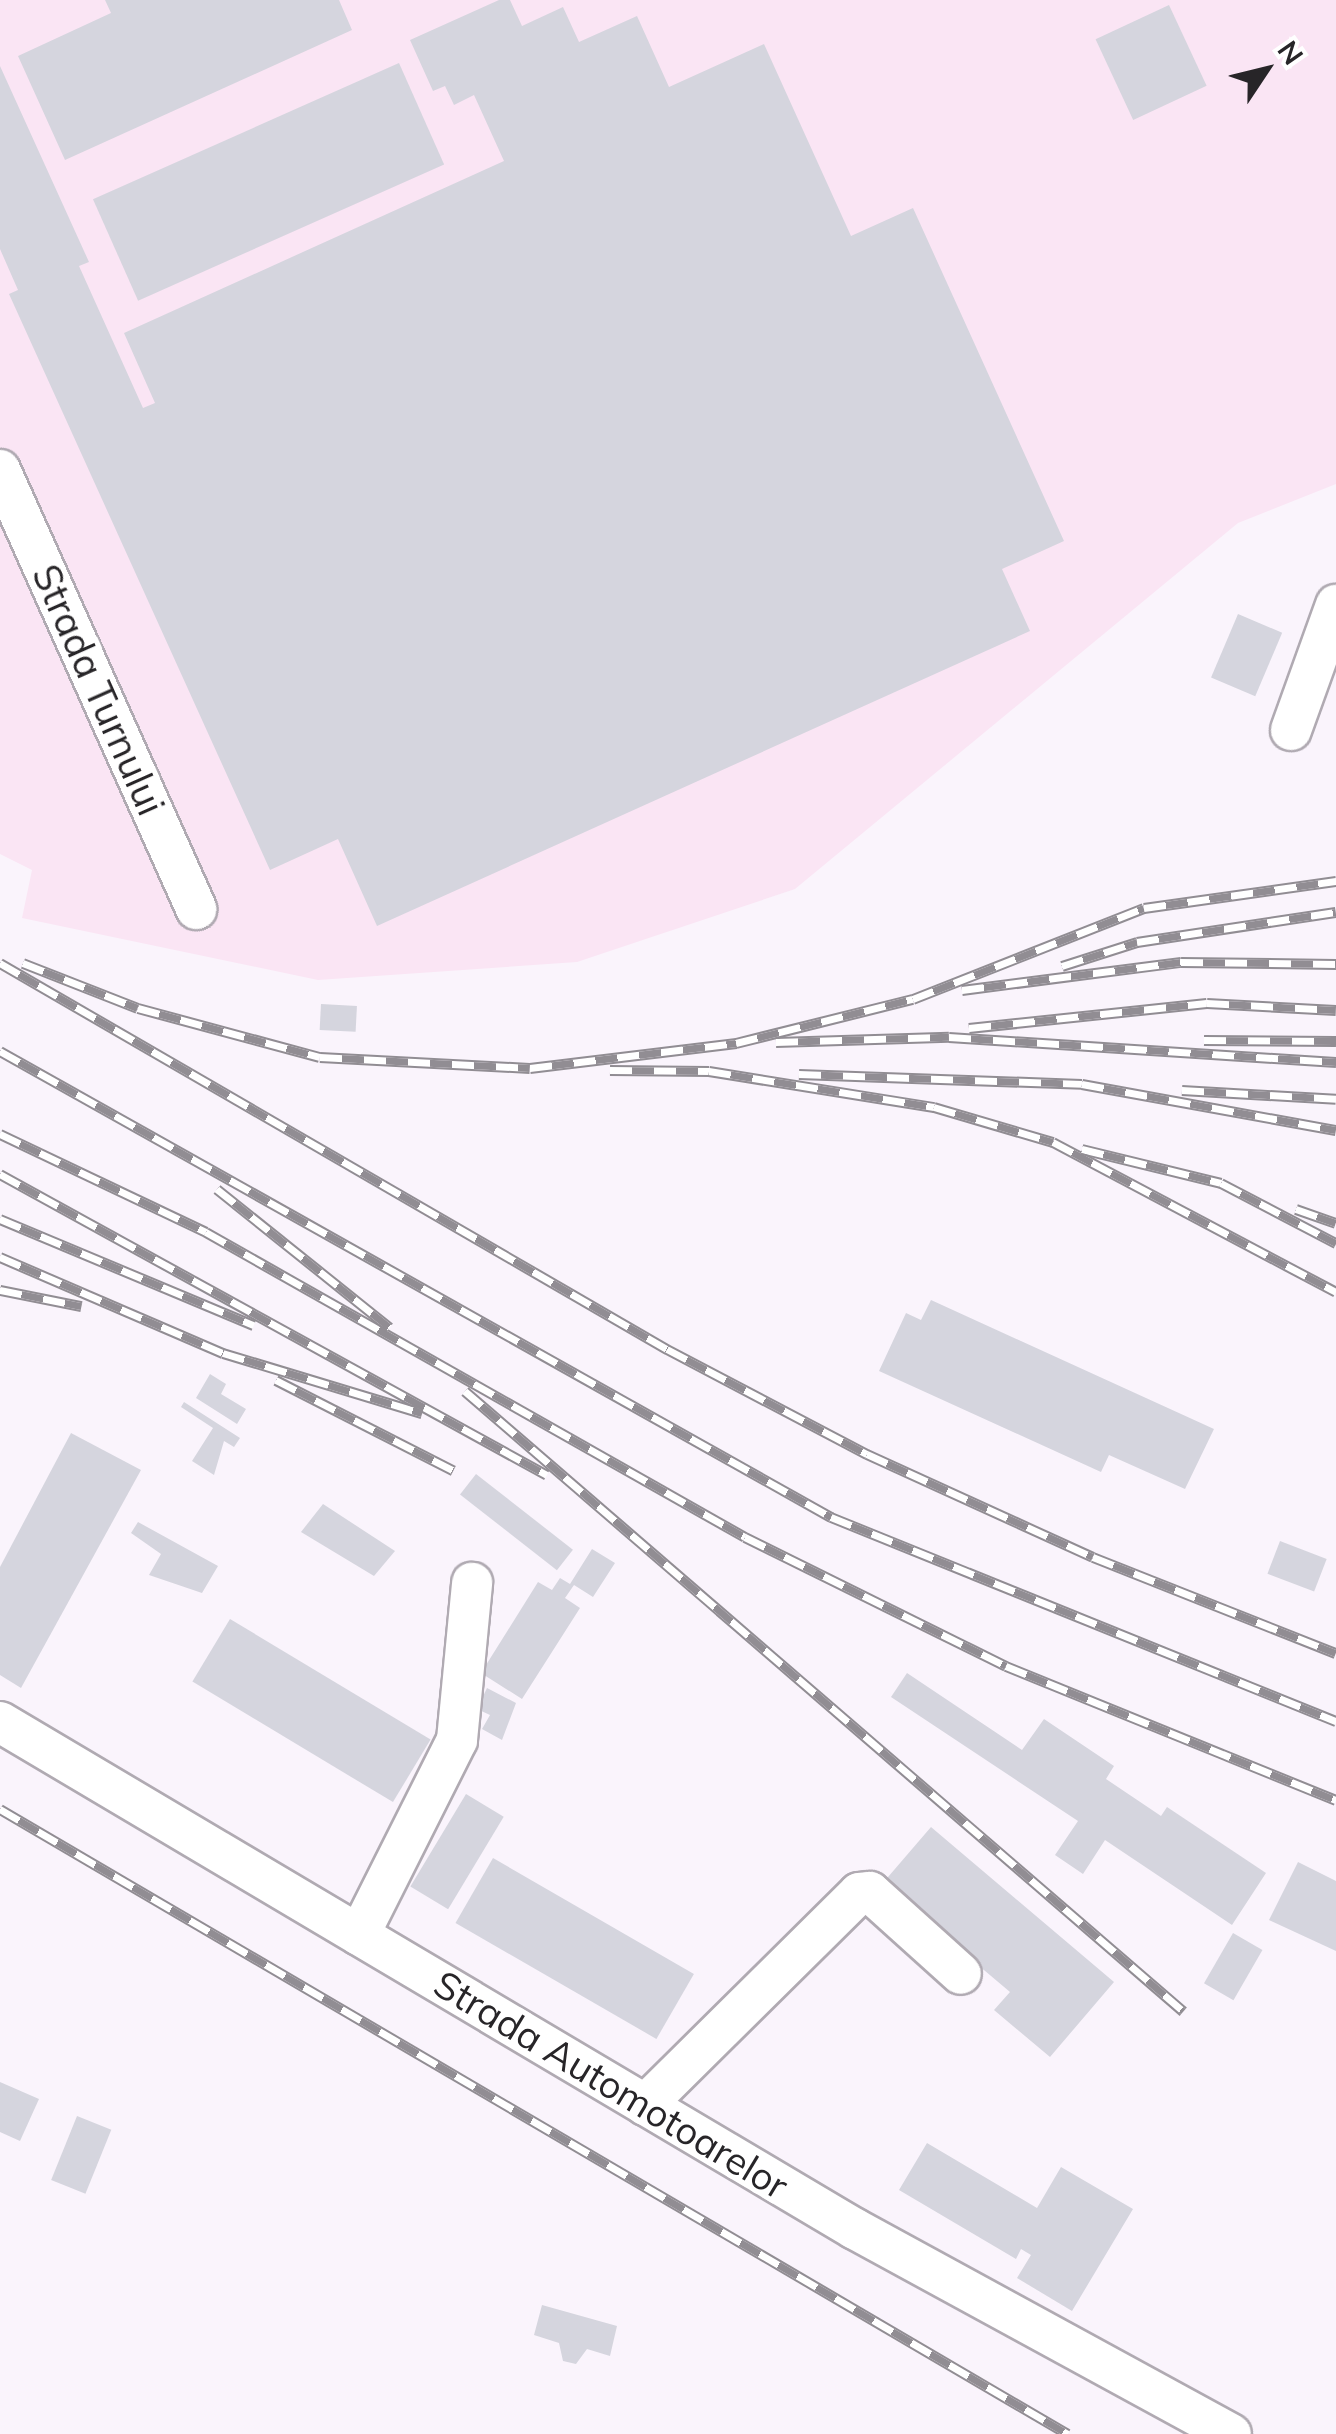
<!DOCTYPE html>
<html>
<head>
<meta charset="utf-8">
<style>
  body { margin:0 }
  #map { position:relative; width:1336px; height:2434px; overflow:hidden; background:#faf4fc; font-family:Mulish,sans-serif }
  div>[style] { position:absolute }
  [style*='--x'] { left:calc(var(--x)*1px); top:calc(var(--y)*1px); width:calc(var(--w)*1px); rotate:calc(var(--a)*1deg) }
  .industrial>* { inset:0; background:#fae5f4 }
  .building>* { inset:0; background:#d5d5de; transform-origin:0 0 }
  .roads { filter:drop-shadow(2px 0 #b0aab2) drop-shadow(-2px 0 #b0aab2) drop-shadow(0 2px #b0aab2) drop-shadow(0 -2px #b0aab2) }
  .minor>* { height:40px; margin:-20px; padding:0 20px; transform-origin:20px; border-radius:20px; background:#fff }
  .rail>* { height:11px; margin-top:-5.5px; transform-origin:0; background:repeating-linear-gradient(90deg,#fff 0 22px,#918d93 0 44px); box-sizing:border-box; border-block:2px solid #918d93 }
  span { translate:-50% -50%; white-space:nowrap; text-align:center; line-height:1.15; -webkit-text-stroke:10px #fff; paint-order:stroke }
  .street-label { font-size:38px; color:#272528 }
  .north { position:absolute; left:1216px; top:20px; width:100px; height:100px; -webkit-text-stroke:8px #fff; paint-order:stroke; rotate:55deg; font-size:28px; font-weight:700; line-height:40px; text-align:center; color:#272528 }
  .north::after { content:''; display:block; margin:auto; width:35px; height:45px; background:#272528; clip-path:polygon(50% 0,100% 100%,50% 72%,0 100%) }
</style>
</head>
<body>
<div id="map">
  <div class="industrial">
    <i style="clip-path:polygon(0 0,1336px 0,1336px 484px,1238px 523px,795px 889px,577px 962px,318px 980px,22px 918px,32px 870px,0 854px)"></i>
  </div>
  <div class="building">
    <i style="clip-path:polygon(105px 0,339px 0,352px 30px,65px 160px,18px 56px,111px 13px)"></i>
    <i style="clip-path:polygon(499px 0,510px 0,522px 26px,563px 7px,579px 42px,637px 16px,669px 87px,764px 44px,851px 236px,913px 208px,1064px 541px,1002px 569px,1030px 631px,377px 926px,338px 839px,270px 870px,9px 294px,18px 290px,0 249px,0 66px,89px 262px,79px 266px,143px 408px,155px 403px,124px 333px,504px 161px,474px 95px,454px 105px,445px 86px,433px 91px,410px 40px)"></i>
    <i style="left:1169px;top:5px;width:89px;height:81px;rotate:65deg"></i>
    <i style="left:399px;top:63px;width:111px;height:335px;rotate:66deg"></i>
    <i style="left:1238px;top:614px;width:48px;height:69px;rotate:23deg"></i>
    <i style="left:321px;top:1004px;width:36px;height:26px;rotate:3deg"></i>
    <i style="clip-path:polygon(931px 1300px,1214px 1429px,1185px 1489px,1109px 1455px,1101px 1472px,879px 1371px,906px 1313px,921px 1320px)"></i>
    <i style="clip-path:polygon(210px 1374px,226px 1384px,221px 1394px,246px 1409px,237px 1424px,196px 1398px)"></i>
    <i style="clip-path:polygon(184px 1402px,240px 1438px,234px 1447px,224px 1441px,214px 1475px,192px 1461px,213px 1428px,181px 1407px)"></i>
    <i style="clip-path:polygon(71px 1433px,141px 1470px,21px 1688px,0 1675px,0 1567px)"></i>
    <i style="left:476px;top:1474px;width:123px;height:26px;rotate:38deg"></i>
    <i style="clip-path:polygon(323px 1504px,395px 1551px,374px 1576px,301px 1532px)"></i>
    <i style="clip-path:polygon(138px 1522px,218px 1566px,202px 1593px,149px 1575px,161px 1554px,131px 1533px)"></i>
    <i style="left:1280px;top:1541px;width:50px;height:35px;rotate:21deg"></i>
    <i style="clip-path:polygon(592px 1549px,615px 1563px,593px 1597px,574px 1585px,565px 1598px,580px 1608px,522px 1699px,481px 1673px,538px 1582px,552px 1590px,560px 1578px,570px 1584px)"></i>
    <i style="left:230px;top:1619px;width:234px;height:73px;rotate:31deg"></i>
    <i style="clip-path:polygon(907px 1673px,1022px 1750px,1044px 1719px,1114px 1766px,1106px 1779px,1161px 1816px,1167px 1807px,1266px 1873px,1232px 1925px,1105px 1840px,1083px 1874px,1055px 1855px,1078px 1821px,891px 1697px)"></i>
    <i style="clip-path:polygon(487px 1688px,516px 1703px,502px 1740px,482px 1729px,490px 1715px,477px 1709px)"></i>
    <i style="left:466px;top:1794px;width:44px;height:108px;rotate:31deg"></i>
    <i style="clip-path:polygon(931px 1827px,1114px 1982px,1050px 2057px,994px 2010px,1010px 1992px,882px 1884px)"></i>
    <i style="left:493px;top:1858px;width:232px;height:75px;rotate:30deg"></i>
    <i style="clip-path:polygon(1298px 1862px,1336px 1881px,1336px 1951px,1269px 1920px)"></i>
    <i style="left:1233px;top:1933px;width:34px;height:58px;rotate:30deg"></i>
    <i style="clip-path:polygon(0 2082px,39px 2099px,20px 2141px,0 2132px)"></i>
    <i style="left:77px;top:2116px;width:37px;height:69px;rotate:22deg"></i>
    <i style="clip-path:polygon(927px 2143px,1037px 2208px,1061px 2167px,1133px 2209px,1072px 2311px,1017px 2278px,1031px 2255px,1021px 2249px,1016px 2259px,899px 2190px)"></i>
    <i style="clip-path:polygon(542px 2305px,617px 2326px,610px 2356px,587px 2349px,576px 2364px,563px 2361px,559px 2343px,534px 2335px)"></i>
  </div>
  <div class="roads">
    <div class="minor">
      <i style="--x:0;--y:470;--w:481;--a:65.9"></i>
      <i style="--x:1291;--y:730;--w:133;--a:-70.2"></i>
      <i style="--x:0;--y:1722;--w:994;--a:30.67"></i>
      <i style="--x:855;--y:2229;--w:428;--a:28.6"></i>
      <i style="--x:359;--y:1935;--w:218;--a:-63.3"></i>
      <i style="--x:457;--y:1740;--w:158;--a:-84.5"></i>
      <i style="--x:645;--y:2105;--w:301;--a:-44.7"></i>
      <i style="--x:859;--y:1893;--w:11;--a:-5"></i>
      <i style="--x:870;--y:1892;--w:122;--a:42"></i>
    </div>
  </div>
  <div class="rail">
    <i style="--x:0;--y:963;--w:771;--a:30.06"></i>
    <i style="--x:667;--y:1349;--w:226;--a:27.7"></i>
    <i style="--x:867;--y:1454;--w:248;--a:24.5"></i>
    <i style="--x:1093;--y:1557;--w:261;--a:21.6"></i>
    <i style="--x:23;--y:963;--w:123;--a:21.4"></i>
    <i style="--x:138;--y:1008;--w:188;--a:15.1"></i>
    <i style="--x:320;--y:1057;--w:210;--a:3"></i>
    <i style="--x:530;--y:1068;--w:208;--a:-6.9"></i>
    <i style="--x:736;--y:1043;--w:182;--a:-14"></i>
    <i style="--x:913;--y:999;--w:248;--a:-21.5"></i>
    <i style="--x:1144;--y:908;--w:194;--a:-8"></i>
    <i style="--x:1062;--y:966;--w:79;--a:-17.7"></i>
    <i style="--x:1137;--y:942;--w:201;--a:-8.6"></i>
    <i style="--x:962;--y:990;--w:221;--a:-7.3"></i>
    <i style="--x:1181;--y:962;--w:155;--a:0.7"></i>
    <i style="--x:969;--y:1028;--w:239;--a:-6"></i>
    <i style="--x:1207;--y:1003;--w:129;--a:3.1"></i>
    <i style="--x:1204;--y:1040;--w:132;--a:0.4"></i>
    <i style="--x:776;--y:1042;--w:173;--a:-1.7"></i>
    <i style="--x:949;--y:1037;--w:388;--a:3.7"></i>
    <i style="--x:0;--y:1051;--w:953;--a:29.28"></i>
    <i style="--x:831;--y:1517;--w:545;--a:22"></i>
    <i style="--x:610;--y:1070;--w:99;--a:0.6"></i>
    <i style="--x:709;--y:1071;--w:228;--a:9.1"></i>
    <i style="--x:934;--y:1107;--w:124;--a:16.4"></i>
    <i style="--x:1053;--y:1142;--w:320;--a:27.9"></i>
    <i style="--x:799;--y:1074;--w:283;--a:2"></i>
    <i style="--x:1082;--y:1084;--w:258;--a:10.3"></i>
    <i style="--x:1182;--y:1090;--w:154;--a:3.3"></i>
    <i style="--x:0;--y:1134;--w:228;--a:25.4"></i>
    <i style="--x:206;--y:1232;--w:619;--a:29.5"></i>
    <i style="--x:745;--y:1537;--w:291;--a:26.3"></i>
    <i style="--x:1006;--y:1666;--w:356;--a:22.1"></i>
    <i style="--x:1082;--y:1149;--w:143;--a:13.7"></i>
    <i style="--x:1221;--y:1183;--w:130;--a:27.6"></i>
    <i style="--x:0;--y:1174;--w:624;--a:28.82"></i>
    <i style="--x:217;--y:1189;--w:221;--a:38.7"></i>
    <i style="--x:1296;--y:1209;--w:42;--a:19.3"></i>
    <i style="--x:0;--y:1219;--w:275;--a:22.7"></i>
    <i style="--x:0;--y:1257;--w:243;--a:23.3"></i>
    <i style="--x:223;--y:1353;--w:208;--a:16.8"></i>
    <i style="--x:0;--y:1290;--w:83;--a:11.2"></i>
    <i style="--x:276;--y:1380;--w:199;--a:27"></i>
    <i style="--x:465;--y:1391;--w:949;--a:40.81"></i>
    <i style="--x:0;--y:1809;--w:1237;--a:30.34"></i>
  </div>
  <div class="street-label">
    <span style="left:98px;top:690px;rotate:66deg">Strada Turnului</span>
    <span style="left:611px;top:2085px;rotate:31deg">Strada Automotoarelor</span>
  </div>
  <div class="north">N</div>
</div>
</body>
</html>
